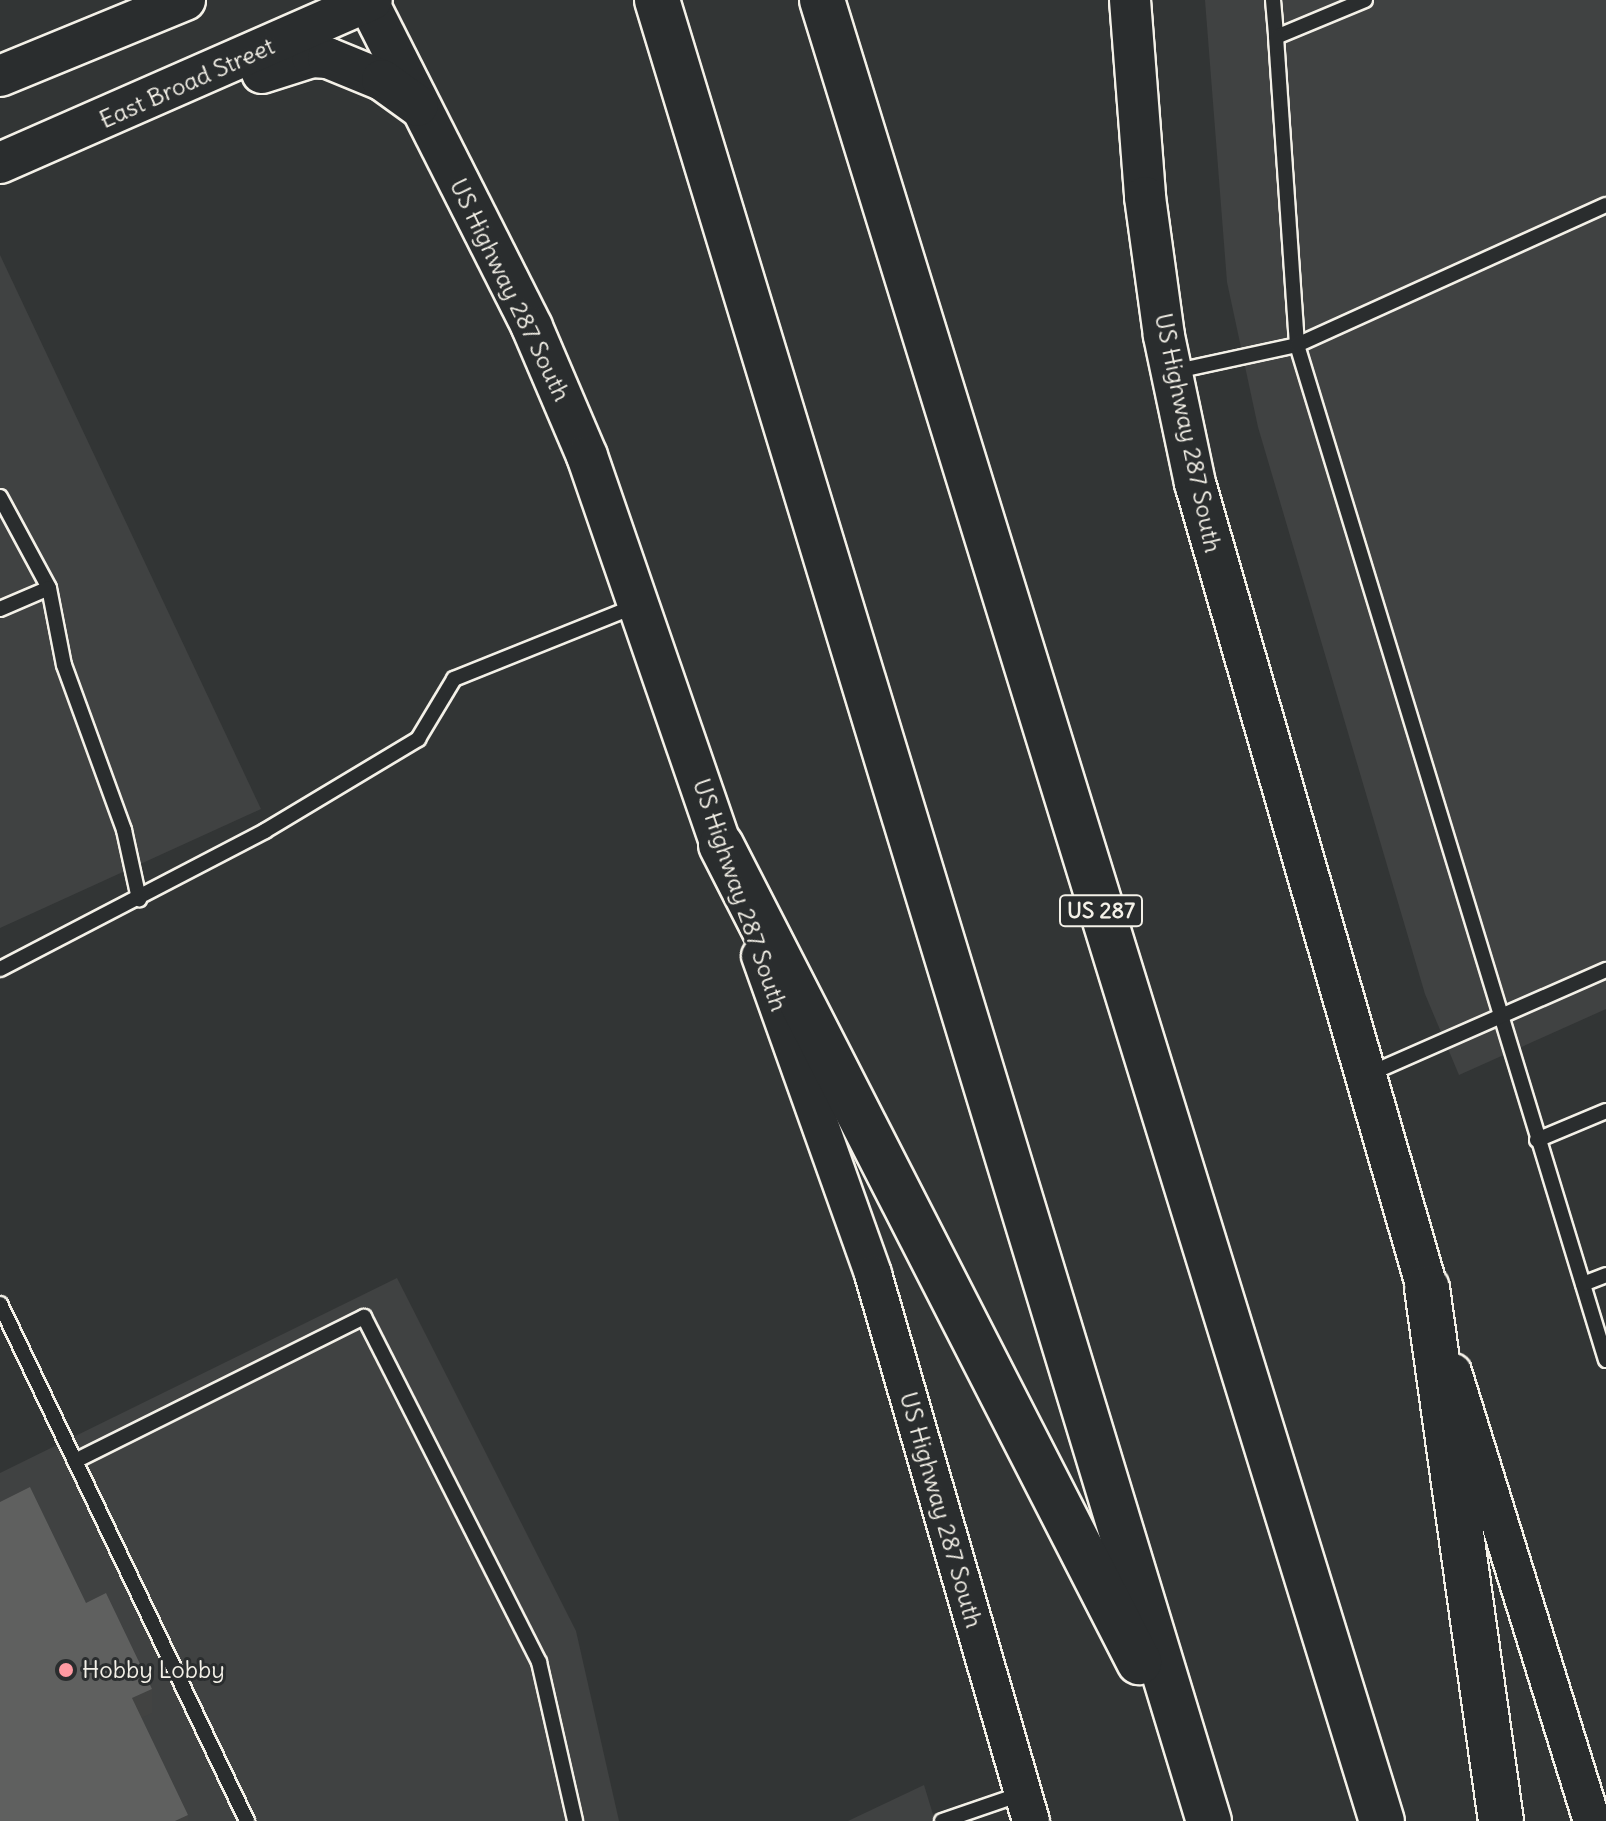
<!DOCTYPE html>
<html>
<head>
<meta charset="utf-8">
<style>
  body { margin:0 }
  #map { position:relative; width:1606px; height:1821px; overflow:hidden; background:#323535; font-family:Delius,sans-serif }
  div>[style] { position:absolute }
  [style*='--x'] { left:calc(var(--x)*1px); top:calc(var(--y)*1px); width:calc(var(--w)*1px); rotate:calc(var(--a)*1deg) }
  .built>* { inset:0; background:#404242 }
  .roads { filter:drop-shadow(2px 0 #f4f1e8) drop-shadow(-2px 0 #f4f1e8) drop-shadow(0 2px #f4f1e8) drop-shadow(0 -2px #f4f1e8) }
  .service>* { height:14px; margin:-7px; padding:0 7px; transform-origin:7px; border-radius:7px; background:#2a2d2e }
  .tertiary>* { height:36px; margin:-18px; padding:0 18px; transform-origin:18px; border-radius:18px; background:#2a2d2e }
  .secondary>* { height:40px; margin:-20px; padding:0 20px; transform-origin:20px; border-radius:20px; background:#2a2d2e }
  .motorway>* { height:44px; margin:-22px; padding:0 22px; transform-origin:22px; border-radius:22px; background:#2a2d2e }
  .shaded-wall>* { inset:0; background:#424342 }
  .building>* { inset:0; background:#5f605f }
  .dots>* { width:22px; height:22px; translate:-50% -50%; box-sizing:border-box; border:4px solid #2a2d2e; border-radius:50% }
  span { translate:-50% -50%; white-space:nowrap; text-align:center; line-height:1.15; -webkit-text-stroke:6px #2a2d2e; paint-order:stroke }
  .shield-label span { padding:2px 6px; background:#2a2d2e; border:2px solid; border-radius:6px; -webkit-text-stroke-width:0 }
  .shield-label { font-size:22px; color:#f4f1e8; font-weight:700 }
  .street-label { font-size:24px; color:#f4f1e8 }
  .poi-label { font-size:24px; color:#f4f1e8 }
  .left { translate:0 -50%; text-align:left }
</style>
</head>
<body>
<div id="map">
  <div class="built">
    <i style="clip-path:polygon(1205px 0,1606px 0,1606px 1009px,1459px 1075px,1425px 994px,1258px 427px,1227px 282px)"></i>
    <i style="clip-path:polygon(0 255px,261px 809px,0 928px)"></i>
    <i style="clip-path:polygon(397px 1278px,576px 1631px,619px 1821px,0 1821px,0 1473px)"></i>
    <i style="clip-path:polygon(924px 1785px,935px 1821px,848px 1821px)"></i>
  </div>
  <div class="roads">
    <div class="service">
      <i style="--x:1273;--y:0;--w:37;--a:85"></i>
      <i style="--x:1365;--y:0;--w:96;--a:157.4"></i>
      <i style="--x:1276;--y:37;--w:309;--a:86.1"></i>
      <i style="--x:1297;--y:345;--w:1061;--a:73.07"></i>
      <i style="--x:1172;--y:372;--w:128;--a:-12.2"></i>
      <i style="--x:1297;--y:345;--w:339;--a:-24.4"></i>
      <i style="--x:0;--y:497;--w:103;--a:61.7"></i>
      <i style="--x:49;--y:588;--w:78;--a:79"></i>
      <i style="--x:64;--y:665;--w:176;--a:70"></i>
      <i style="--x:124;--y:830;--w:71;--a:77.7"></i>
      <i style="--x:0;--y:609;--w:53;--a:-23.2"></i>
      <i style="--x:0;--y:969;--w:299;--a:-27.5"></i>
      <i style="--x:265;--y:831;--w:179;--a:-31"></i>
      <i style="--x:418;--y:739;--w:70;--a:-59"></i>
      <i style="--x:454;--y:679;--w:196;--a:-21.9"></i>
      <i style="--x:1369;--y:1074;--w:259;--a:-23.7"></i>
      <i style="--x:1537;--y:1140;--w:75;--a:-22.8"></i>
      <i style="--x:1583;--y:1284;--w:25;--a:-21"></i>
      <i style="--x:0;--y:1304;--w:573;--a:64.46"></i>
      <i style="--x:75;--y:1461;--w:323;--a:-26.5"></i>
      <i style="--x:364;--y:1317;--w:387;--a:63.1"></i>
      <i style="--x:539;--y:1662;--w:163;--a:77.2"></i>
      <i style="--x:942;--y:1821;--w:83;--a:-18.9"></i>
    </div>
    <div class="tertiary">
      <i style="--x:760;--y:956;--w:337;--a:70.4"></i>
      <i style="--x:873;--y:1274;--w:569;--a:73.89"></i>
      <i style="--x:1453;--y:1372;--w:470;--a:72.8"></i>
    </div>
    <div class="secondary">
      <i style="--x:367;--y:0;--w:366;--a:63.2"></i>
      <i style="--x:532;--y:327;--w:140;--a:66.9"></i>
      <i style="--x:587;--y:456;--w:411;--a:71"></i>
      <i style="--x:1130;--y:0;--w:198;--a:85.6"></i>
      <i style="--x:1145;--y:197;--w:140;--a:82.2"></i>
      <i style="--x:1164;--y:336;--w:150;--a:78.1"></i>
      <i style="--x:1195;--y:483;--w:838;--a:73.92"></i>
      <i style="--x:262;--y:73;--w:52;--a:-17.7"></i>
      <i style="--x:312;--y:57;--w:16;--a:4"></i>
      <i style="--x:328;--y:58;--w:58;--a:22.2"></i>
      <i style="--x:382;--y:80;--w:44;--a:35.8"></i>
      <i style="--x:0;--y:76;--w:200;--a:-22.3"></i>
      <i style="--x:0;--y:163;--w:406;--a:-23.7"></i>
    </div>
    <div class="motorway">
      <i style="--x:657;--y:0;--w:1903;--a:73.14"></i>
      <i style="--x:822;--y:0;--w:1905;--a:72.91"></i>
      <i style="--x:721;--y:845;--w:918;--a:62.9"></i>
      <i style="--x:1427;--y:1288;--w:538;--a:82.1"></i>
    </div>
  </div>
  <div class="shaded-wall">
    <i style="clip-path:polygon(152px 1689px,152px 1713px,132px 1722px,132px 1698px)"></i>
    <i style="clip-path:polygon(188px 1815px,188px 1821px,175px 1821px)"></i>
  </div>
  <div class="building">
    <i style="clip-path:polygon(30px 1487px,86px 1603px,106px 1593px,152px 1689px,132px 1698px,188px 1815px,175px 1821px,0 1821px,0 1502px)"></i>
  </div>
  <div class="dots">
    <i style="left:66px;top:1670px;background:#ff9aa2"></i>
  </div>
  <div class="shield-label">
    <span style="left:1101px;top:911px">US 287</span>
  </div>
  <div class="street-label">
    <span style="left:187px;top:83px;rotate:-24deg">East Broad Street</span>
    <span style="left:510px;top:290px;rotate:64deg">US Highway 287 South</span>
    <span style="left:1188px;top:433px;rotate:78deg">US Highway 287 South</span>
    <span style="left:740px;top:895px;rotate:71deg">US Highway 287 South</span>
    <span style="left:941px;top:1510px;rotate:74deg">US Highway 287 South</span>
  </div>
  <div class="poi-label">
    <span class="left" style="left:82px;top:1670px">Hobby Lobby</span>
  </div>
</div>
</body>
</html>
